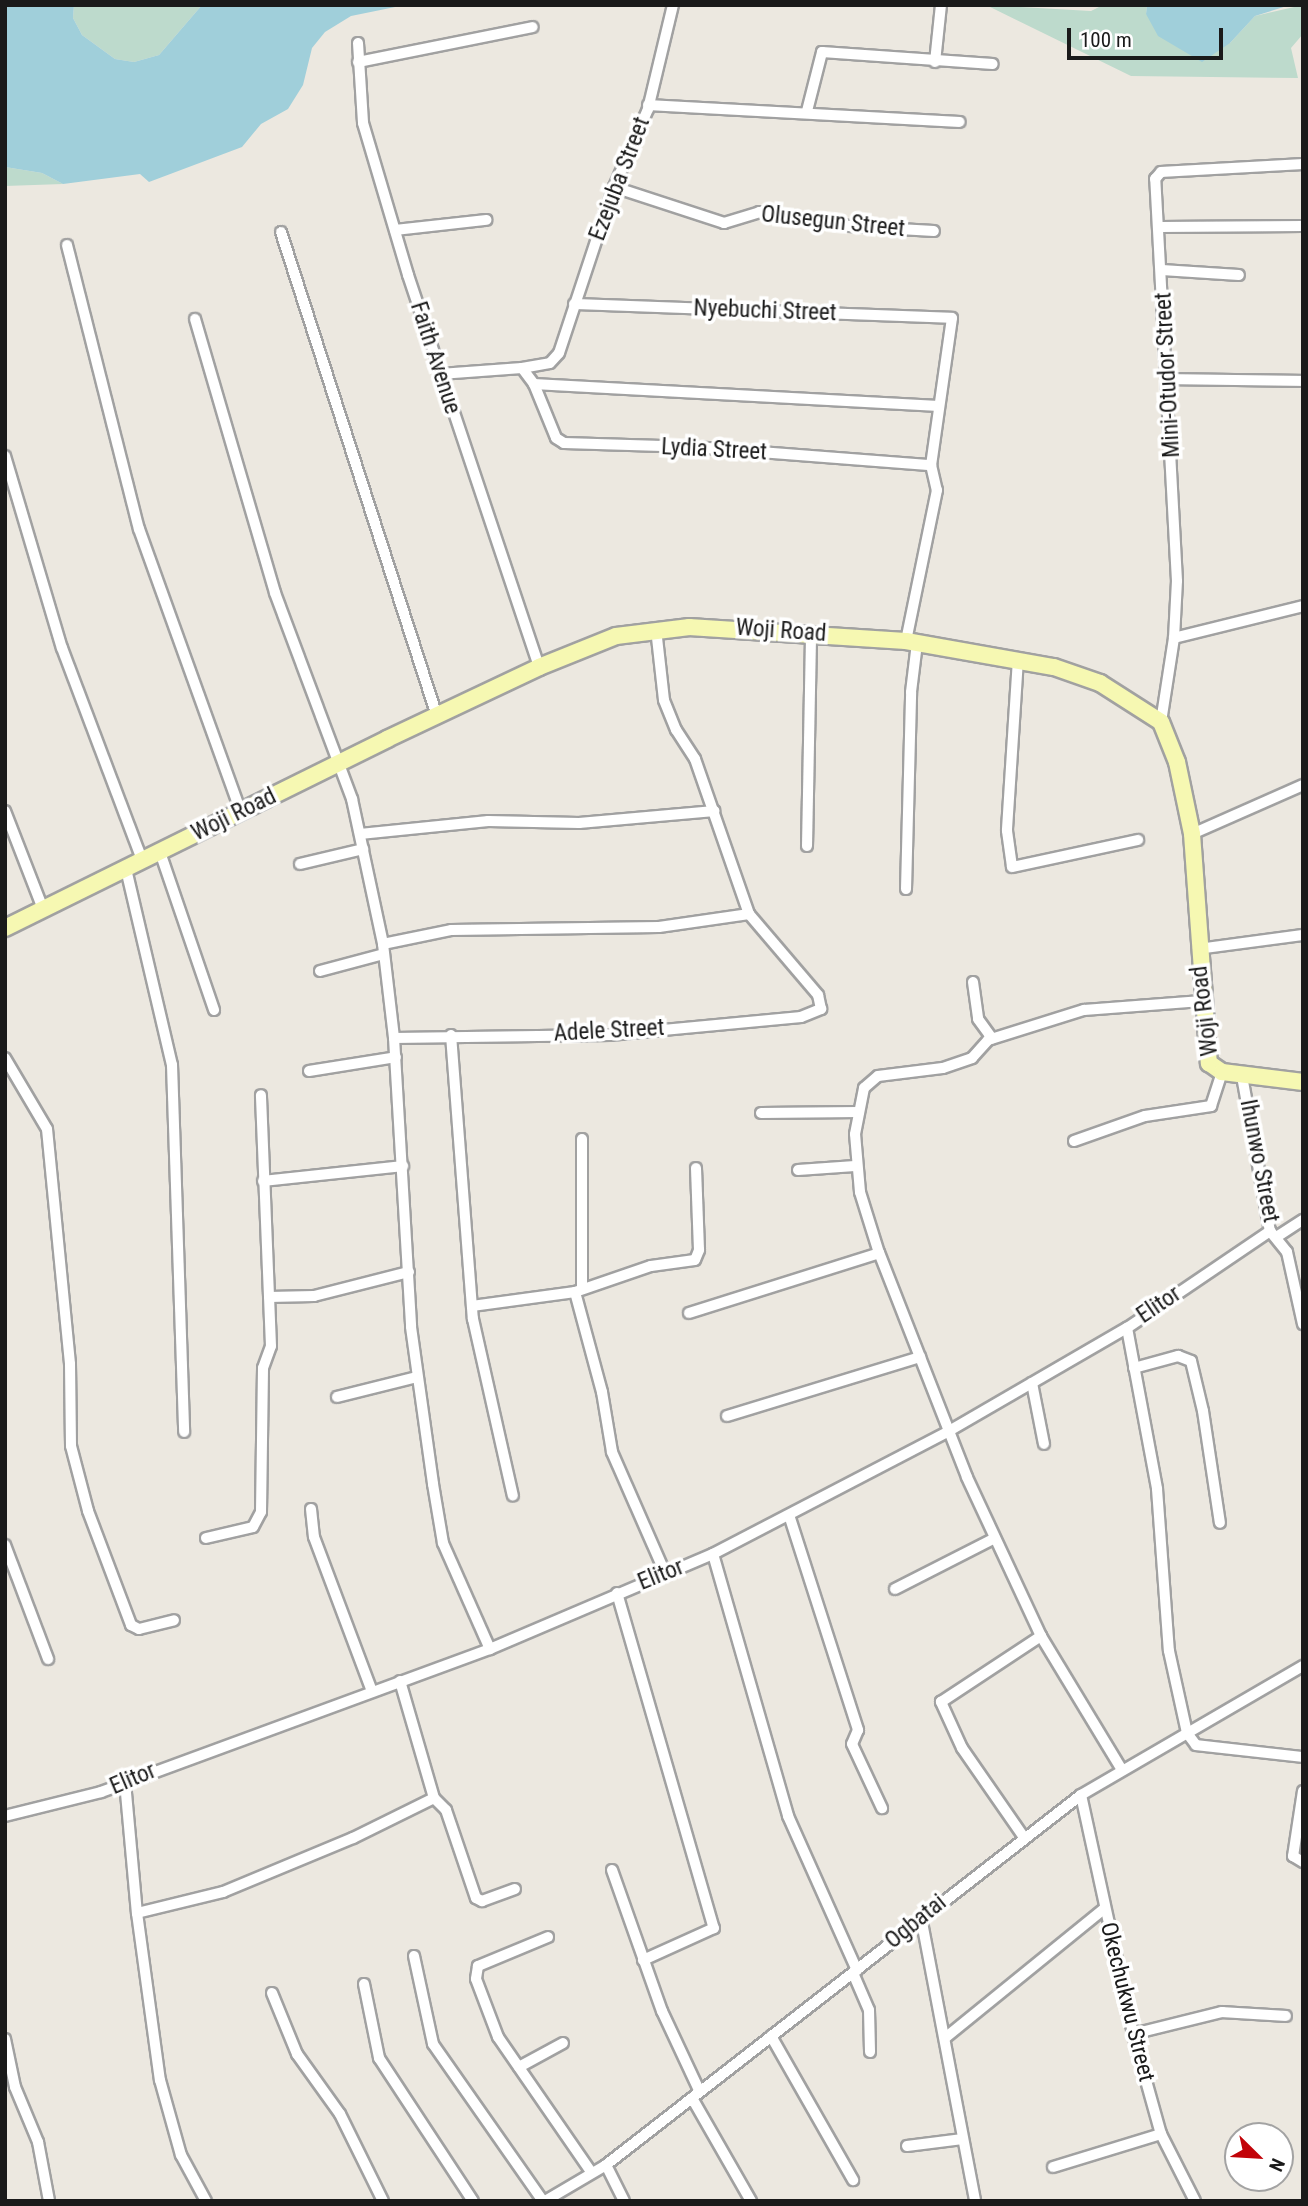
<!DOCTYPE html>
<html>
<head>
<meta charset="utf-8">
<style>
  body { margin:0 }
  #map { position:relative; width:1308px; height:2206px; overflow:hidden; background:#ece8e0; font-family:"Roboto Condensed",sans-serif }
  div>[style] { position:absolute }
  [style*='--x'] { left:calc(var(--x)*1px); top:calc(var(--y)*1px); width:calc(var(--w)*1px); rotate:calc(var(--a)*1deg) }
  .wetland>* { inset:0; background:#bddacc }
  .water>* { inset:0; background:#a0cfda }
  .roads { filter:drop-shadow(2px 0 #a1a1a1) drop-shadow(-2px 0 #a1a1a1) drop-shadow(0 2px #a1a1a1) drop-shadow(0 -2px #a1a1a1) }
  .street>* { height:10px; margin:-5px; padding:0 5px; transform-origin:5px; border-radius:5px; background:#fff }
  .secondary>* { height:16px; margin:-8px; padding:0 8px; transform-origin:8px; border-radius:8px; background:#f6f8b2 }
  span { translate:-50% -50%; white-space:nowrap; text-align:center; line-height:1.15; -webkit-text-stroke:7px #fff; paint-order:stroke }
  .street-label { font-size:23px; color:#1a1a1a }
  .frame { position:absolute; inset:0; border:7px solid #1a1a1a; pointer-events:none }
  .north { position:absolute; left:1224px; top:2122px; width:70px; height:70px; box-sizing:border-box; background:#fff; border:2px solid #a3a3a3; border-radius:50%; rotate:114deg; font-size:19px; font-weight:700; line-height:28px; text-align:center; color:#1a1a1a }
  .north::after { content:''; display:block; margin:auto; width:24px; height:32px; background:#c20308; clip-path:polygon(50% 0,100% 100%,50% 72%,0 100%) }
  .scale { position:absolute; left:1067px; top:28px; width:156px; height:32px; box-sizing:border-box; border:4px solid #1a1a1a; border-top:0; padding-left:9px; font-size:21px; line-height:24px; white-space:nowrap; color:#1a1a1a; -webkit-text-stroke:5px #fff; paint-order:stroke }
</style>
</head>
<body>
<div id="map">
  <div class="wetland">
    <i style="clip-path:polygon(74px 5px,202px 5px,159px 55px,134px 62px,115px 59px,82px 35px,73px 18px)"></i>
    <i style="clip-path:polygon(986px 5px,1091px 11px,1103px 5px,1147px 5px,1146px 14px,1230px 43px,1255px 16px,1303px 5px,1303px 34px,1291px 48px,1298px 78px,1131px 76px)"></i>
    <i style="clip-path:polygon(5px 167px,42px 173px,63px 184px,5px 186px)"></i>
  </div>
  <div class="water">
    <i style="clip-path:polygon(5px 5px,74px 5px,73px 18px,82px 35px,115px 59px,134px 62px,159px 55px,202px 5px,405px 5px,351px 16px,325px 32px,312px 48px,303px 85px,288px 109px,261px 124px,242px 147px,149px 182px,140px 174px,63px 184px,42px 173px,5px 167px)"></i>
    <i style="clip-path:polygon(1147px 5px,1290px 5px,1255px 16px,1230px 43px,1202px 62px,1158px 36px,1146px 14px)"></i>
  </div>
  <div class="roads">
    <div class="street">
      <i style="--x:358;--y:43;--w:80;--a:86.4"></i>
      <i style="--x:363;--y:123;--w:159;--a:73.5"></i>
      <i style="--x:408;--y:275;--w:413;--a:71.5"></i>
      <i style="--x:358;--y:62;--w:178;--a:-11.3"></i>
      <i style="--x:935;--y:62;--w:57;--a:-84"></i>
      <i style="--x:648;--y:105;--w:312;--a:3.1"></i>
      <i style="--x:807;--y:111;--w:61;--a:-75.7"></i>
      <i style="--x:822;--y:52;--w:171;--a:4"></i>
      <i style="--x:614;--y:187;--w:116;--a:18.1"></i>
      <i style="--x:724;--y:223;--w:37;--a:-17"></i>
      <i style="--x:759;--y:212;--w:91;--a:8.8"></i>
      <i style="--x:849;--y:226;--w:85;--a:3.4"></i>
      <i style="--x:1160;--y:227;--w:143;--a:-0.4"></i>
      <i style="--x:395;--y:230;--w:92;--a:-6.3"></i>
      <i style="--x:281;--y:232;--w:509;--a:72.14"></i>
      <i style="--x:67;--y:245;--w:293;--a:75.8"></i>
      <i style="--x:139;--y:529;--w:301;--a:70.2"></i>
      <i style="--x:1162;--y:270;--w:77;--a:3.7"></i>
      <i style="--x:574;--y:304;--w:378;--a:2.1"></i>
      <i style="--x:952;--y:318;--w:148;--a:98.1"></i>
      <i style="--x:931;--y:465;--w:26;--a:77"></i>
      <i style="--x:937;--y:490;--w:154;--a:101.6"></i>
      <i style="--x:195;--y:319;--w:285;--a:73.7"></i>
      <i style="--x:275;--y:593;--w:220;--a:69.5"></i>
      <i style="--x:352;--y:799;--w:148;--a:77.9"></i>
      <i style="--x:383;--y:944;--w:95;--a:83.3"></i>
      <i style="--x:394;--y:1038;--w:289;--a:86.6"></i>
      <i style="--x:411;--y:1327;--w:159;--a:82"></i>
      <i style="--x:433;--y:1484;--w:60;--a:80.4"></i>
      <i style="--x:443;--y:1543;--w:116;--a:66.1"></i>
      <i style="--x:522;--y:368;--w:20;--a:53"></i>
      <i style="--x:534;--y:384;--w:58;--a:67.8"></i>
      <i style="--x:556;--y:438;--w:9;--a:32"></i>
      <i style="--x:564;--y:443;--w:131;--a:1.7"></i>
      <i style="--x:695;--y:447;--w:237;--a:4.4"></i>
      <i style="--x:440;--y:374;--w:82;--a:-4.2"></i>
      <i style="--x:522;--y:368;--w:28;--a:-10"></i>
      <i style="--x:550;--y:363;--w:13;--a:-48"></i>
      <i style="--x:559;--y:353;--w:175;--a:-71.7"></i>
      <i style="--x:614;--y:187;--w:85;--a:-66.4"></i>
      <i style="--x:648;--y:109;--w:107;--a:-76.5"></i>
      <i style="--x:1167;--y:379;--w:136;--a:0.8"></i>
      <i style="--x:534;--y:384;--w:405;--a:3.1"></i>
      <i style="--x:5;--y:456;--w:200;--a:73.5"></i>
      <i style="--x:62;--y:648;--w:227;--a:69.3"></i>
      <i style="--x:1174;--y:638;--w:133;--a:-13.9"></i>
      <i style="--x:1018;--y:659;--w:172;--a:93.7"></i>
      <i style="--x:1007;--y:831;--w:36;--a:82"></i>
      <i style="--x:1012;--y:867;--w:129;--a:-12.1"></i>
      <i style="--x:1161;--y:722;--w:85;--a:-81.2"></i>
      <i style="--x:1174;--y:638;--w:57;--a:-87"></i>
      <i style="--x:1177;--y:581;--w:403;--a:-93.1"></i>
      <i style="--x:1155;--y:179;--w:9;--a:-49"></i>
      <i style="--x:1161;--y:172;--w:142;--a:-3.2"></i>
      <i style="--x:5;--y:811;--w:105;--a:68.8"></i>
      <i style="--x:360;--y:834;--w:129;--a:-5.8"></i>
      <i style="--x:488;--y:821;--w:91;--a:1.3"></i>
      <i style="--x:579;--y:823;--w:136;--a:-5.1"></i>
      <i style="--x:1192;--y:834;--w:121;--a:-23.8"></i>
      <i style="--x:807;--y:846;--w:213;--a:-88.9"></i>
      <i style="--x:160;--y:852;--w:167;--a:71.1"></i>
      <i style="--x:300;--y:864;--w:65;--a:-13.4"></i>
      <i style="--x:126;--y:869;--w:201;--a:76.8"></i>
      <i style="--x:172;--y:1065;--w:367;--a:88.1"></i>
      <i style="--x:906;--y:889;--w:197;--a:-88.5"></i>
      <i style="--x:911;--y:692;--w:49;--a:-83"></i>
      <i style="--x:383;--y:944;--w:69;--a:-11.6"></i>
      <i style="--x:451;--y:930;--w:208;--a:-0.8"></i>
      <i style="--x:659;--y:927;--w:91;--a:-8.2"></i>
      <i style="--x:1198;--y:949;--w:106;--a:-7.6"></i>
      <i style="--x:320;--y:971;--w:66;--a:-14.9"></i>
      <i style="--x:973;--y:982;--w:37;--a:82"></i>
      <i style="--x:978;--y:1019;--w:24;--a:54"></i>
      <i style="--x:451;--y:1035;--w:285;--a:85.6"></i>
      <i style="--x:473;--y:1319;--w:181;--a:77.3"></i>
      <i style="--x:394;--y:1038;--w:216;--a:-0.8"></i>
      <i style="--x:610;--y:1035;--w:192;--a:-5.4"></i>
      <i style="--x:801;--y:1017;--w:22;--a:-22"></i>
      <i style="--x:821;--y:1009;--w:14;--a:-102"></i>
      <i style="--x:818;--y:995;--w:106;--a:-130.4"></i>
      <i style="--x:749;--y:914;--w:164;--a:-109.2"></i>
      <i style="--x:695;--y:759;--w:35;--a:-123"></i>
      <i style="--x:676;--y:730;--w:32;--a:-112"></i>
      <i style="--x:664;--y:700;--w:71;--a:-96.4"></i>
      <i style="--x:5;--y:1058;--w:82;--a:59.4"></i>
      <i style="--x:47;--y:1129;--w:236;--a:84.4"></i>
      <i style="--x:70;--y:1364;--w:82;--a:89.3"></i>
      <i style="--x:71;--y:1446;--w:67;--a:75.3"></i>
      <i style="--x:88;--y:1511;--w:122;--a:69.3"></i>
      <i style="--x:131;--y:1625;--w:9;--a:27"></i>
      <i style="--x:139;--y:1629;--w:36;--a:-14"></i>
      <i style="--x:309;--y:1071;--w:88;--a:-9.1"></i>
      <i style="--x:1242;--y:1076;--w:158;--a:79.8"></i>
      <i style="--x:1270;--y:1231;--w:27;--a:51"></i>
      <i style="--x:1287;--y:1252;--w:74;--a:77.5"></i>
      <i style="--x:761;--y:1113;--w:98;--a:-0.6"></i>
      <i style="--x:582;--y:1139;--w:150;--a:90"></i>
      <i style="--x:1074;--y:1141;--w:75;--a:-19.4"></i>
      <i style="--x:1145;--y:1116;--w:67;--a:-8.6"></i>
      <i style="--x:1211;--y:1106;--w:36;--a:-72"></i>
      <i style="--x:798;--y:1170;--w:57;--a:-4"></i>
      <i style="--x:263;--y:1181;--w:141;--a:-6.1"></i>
      <i style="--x:1278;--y:1236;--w:30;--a:-33"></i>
      <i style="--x:575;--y:1292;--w:104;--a:74.9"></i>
      <i style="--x:602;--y:1392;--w:61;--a:80.5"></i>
      <i style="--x:612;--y:1452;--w:132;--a:66.3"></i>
      <i style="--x:269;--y:1297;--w:45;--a:-1.3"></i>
      <i style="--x:314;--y:1296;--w:98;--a:-14.2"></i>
      <i style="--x:472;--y:1306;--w:104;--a:-7.7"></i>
      <i style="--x:575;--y:1292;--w:80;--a:-18.9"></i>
      <i style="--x:651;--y:1266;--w:44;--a:-7.8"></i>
      <i style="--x:695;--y:1260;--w:11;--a:-68"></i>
      <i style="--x:699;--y:1250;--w:82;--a:-92.1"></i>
      <i style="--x:689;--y:1313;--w:199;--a:-17.5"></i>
      <i style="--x:1127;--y:1328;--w:164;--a:79.4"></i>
      <i style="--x:1157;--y:1489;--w:162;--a:85.8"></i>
      <i style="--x:1169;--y:1651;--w:84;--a:77.6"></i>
      <i style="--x:1187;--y:1733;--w:15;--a:53"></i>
      <i style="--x:1196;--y:1745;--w:108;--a:6.4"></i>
      <i style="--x:1134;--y:1368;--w:46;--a:-15.3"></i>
      <i style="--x:1178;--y:1356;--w:14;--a:21"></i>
      <i style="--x:1191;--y:1361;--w:51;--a:76.5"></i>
      <i style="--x:1203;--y:1411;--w:113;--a:81.4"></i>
      <i style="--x:1032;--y:1383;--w:62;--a:78.9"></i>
      <i style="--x:337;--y:1397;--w:82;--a:-14"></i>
      <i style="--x:727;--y:1416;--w:202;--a:-17"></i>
      <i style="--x:311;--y:1509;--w:28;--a:84"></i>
      <i style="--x:314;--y:1537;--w:165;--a:69.4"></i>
      <i style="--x:790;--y:1518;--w:223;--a:72.2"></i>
      <i style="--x:858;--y:1730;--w:15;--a:113"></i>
      <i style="--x:852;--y:1744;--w:71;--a:64.9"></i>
      <i style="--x:206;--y:1538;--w:48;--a:-13.2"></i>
      <i style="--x:253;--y:1527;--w:17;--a:-62"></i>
      <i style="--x:261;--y:1512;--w:144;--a:-89.2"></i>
      <i style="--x:263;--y:1368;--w:23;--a:-70"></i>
      <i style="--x:271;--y:1346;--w:251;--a:-92.3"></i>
      <i style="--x:5;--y:1545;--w:122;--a:69.3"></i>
      <i style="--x:713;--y:1554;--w:273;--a:74"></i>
      <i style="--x:788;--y:1816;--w:169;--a:65.9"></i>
      <i style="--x:895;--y:1589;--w:112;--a:-27"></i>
      <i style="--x:617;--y:1593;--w:349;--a:73.9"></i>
      <i style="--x:714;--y:1928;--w:78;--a:155.7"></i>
      <i style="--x:400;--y:1681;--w:122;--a:73.8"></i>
      <i style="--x:434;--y:1798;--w:17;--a:45"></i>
      <i style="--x:446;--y:1810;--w:93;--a:71.2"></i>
      <i style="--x:476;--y:1898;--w:7;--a:27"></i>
      <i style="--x:482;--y:1901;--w:35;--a:-20"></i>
      <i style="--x:1122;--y:1770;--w:157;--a:-121.2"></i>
      <i style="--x:1041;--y:1636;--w:175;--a:-115"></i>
      <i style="--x:967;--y:1477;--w:241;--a:-111.4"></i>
      <i style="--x:879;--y:1253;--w:64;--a:-107.3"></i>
      <i style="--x:860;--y:1192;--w:58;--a:-94.9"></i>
      <i style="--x:855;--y:1134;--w:47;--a:-78.9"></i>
      <i style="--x:864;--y:1088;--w:18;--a:-41"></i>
      <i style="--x:878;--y:1076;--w:65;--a:-7"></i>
      <i style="--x:943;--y:1068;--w:31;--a:-19"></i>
      <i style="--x:972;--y:1058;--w:24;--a:-48"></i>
      <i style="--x:988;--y:1040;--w:101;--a:-17.4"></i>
      <i style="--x:1084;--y:1010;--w:118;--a:-4.4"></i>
      <i style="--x:125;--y:1782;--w:132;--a:84.8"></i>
      <i style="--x:137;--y:1913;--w:169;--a:82.2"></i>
      <i style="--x:160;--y:2080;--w:78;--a:74.4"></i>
      <i style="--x:181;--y:2155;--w:52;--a:61.5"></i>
      <i style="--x:1303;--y:1791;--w:66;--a:98.7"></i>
      <i style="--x:1293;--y:1856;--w:12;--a:31"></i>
      <i style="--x:1081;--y:1795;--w:245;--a:77.7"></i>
      <i style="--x:1133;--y:2034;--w:104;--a:74.4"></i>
      <i style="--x:1161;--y:2134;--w:75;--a:63.1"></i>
      <i style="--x:5;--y:1816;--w:99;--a:-14"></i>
      <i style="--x:101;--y:1792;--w:414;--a:-20.2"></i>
      <i style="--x:490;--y:1649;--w:242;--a:-23.1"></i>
      <i style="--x:713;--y:1554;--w:266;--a:-27.5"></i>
      <i style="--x:949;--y:1431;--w:206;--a:-30.1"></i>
      <i style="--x:1127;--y:1328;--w:173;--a:-34.1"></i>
      <i style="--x:1023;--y:1836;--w:107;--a:-124.7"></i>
      <i style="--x:962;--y:1748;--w:51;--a:-114.5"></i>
      <i style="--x:941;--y:1702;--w:120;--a:-33.4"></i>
      <i style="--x:612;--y:1870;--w:150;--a:70.5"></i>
      <i style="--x:662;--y:2011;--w:87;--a:64.9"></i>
      <i style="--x:137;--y:1913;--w:89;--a:-13.7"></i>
      <i style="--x:223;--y:1892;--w:141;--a:-22.6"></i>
      <i style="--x:353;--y:1838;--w:90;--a:-26.3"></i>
      <i style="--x:921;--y:1917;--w:289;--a:79.2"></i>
      <i style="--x:548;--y:1937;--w:76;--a:157.5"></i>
      <i style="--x:478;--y:1966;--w:13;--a:99"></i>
      <i style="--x:476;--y:1979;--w:62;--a:69.2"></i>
      <i style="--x:498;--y:2037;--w:164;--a:55.4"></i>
      <i style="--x:414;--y:1956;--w:90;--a:77.8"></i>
      <i style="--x:433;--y:2044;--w:192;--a:55"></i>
      <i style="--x:853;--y:1973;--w:40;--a:66.6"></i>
      <i style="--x:869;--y:2010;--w:42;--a:88.6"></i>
      <i style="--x:364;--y:1984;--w:76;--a:78.5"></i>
      <i style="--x:379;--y:2058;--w:171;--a:56.7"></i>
      <i style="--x:272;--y:1993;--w:66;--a:67.7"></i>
      <i style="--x:297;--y:2054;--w:74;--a:54.4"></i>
      <i style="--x:340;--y:2114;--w:97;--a:63.7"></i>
      <i style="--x:1133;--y:2034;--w:92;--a:-13.9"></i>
      <i style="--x:1222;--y:2012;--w:64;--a:3.6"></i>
      <i style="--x:771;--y:2036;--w:166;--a:60.3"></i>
      <i style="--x:945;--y:2038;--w:205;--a:-39.1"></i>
      <i style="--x:5;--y:2039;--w:49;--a:78.2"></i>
      <i style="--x:15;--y:2087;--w:60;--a:67.3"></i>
      <i style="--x:38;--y:2142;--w:60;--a:79.4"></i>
      <i style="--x:519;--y:2067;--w:50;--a:-28.6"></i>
      <i style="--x:692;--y:2098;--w:119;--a:60.2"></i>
      <i style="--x:907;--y:2146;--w:56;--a:-7.1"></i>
      <i style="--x:606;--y:2165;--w:40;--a:63.4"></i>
      <i style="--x:1053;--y:2167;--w:113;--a:-17"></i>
      <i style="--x:545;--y:2201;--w:71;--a:-30.5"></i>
      <i style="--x:606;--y:2165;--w:602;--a:-37.92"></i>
      <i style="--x:1081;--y:1795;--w:257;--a:-30.2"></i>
    </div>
    <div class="secondary">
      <i style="--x:5;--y:928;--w:426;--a:-26.3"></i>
      <i style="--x:387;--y:739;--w:168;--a:-25.3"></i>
      <i style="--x:539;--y:667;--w:83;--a:-21.9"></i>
      <i style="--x:616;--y:636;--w:74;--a:-7"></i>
      <i style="--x:689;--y:627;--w:217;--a:3.7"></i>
      <i style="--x:906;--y:641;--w:150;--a:10"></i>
      <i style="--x:1054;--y:667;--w:49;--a:19.2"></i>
      <i style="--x:1100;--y:683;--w:72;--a:32.6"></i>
      <i style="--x:1161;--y:722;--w:43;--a:68.2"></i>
      <i style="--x:1177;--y:762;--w:74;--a:78.2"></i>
      <i style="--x:1192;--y:834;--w:230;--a:85.8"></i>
      <i style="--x:1209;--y:1063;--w:16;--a:35"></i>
      <i style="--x:1222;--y:1072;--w:82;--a:7"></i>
    </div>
  </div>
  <div class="street-label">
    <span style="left:620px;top:179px;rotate:-69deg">Ezejuba Street</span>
    <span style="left:833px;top:222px;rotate:6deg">Olusegun Street</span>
    <span style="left:765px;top:311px;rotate:2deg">Nyebuchi Street</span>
    <span style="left:435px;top:358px;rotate:72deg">Faith Avenue</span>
    <span style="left:1168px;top:375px;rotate:-93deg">Mini-Otudor Street</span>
    <span style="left:714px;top:450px;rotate:3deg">Lydia Street</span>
    <span style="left:781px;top:631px;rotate:4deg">Woji Road</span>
    <span style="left:234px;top:815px;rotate:-26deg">Woji Road</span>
    <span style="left:1205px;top:1011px;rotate:-97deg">Woji Road</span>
    <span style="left:609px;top:1031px;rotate:-3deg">Adele Street</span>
    <span style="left:1259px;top:1161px;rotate:79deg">Ihunwo Street</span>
    <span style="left:1159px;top:1305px;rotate:-34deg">Elitor</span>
    <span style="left:661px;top:1575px;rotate:-22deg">Elitor</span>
    <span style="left:133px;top:1779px;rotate:-23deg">Elitor</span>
    <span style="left:916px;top:1922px;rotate:-39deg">Ogbatai</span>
    <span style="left:1127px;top:2002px;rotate:76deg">Okechukwu Street</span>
  </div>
  <div class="frame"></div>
  <div class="north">N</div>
  <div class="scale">100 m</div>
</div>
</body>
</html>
